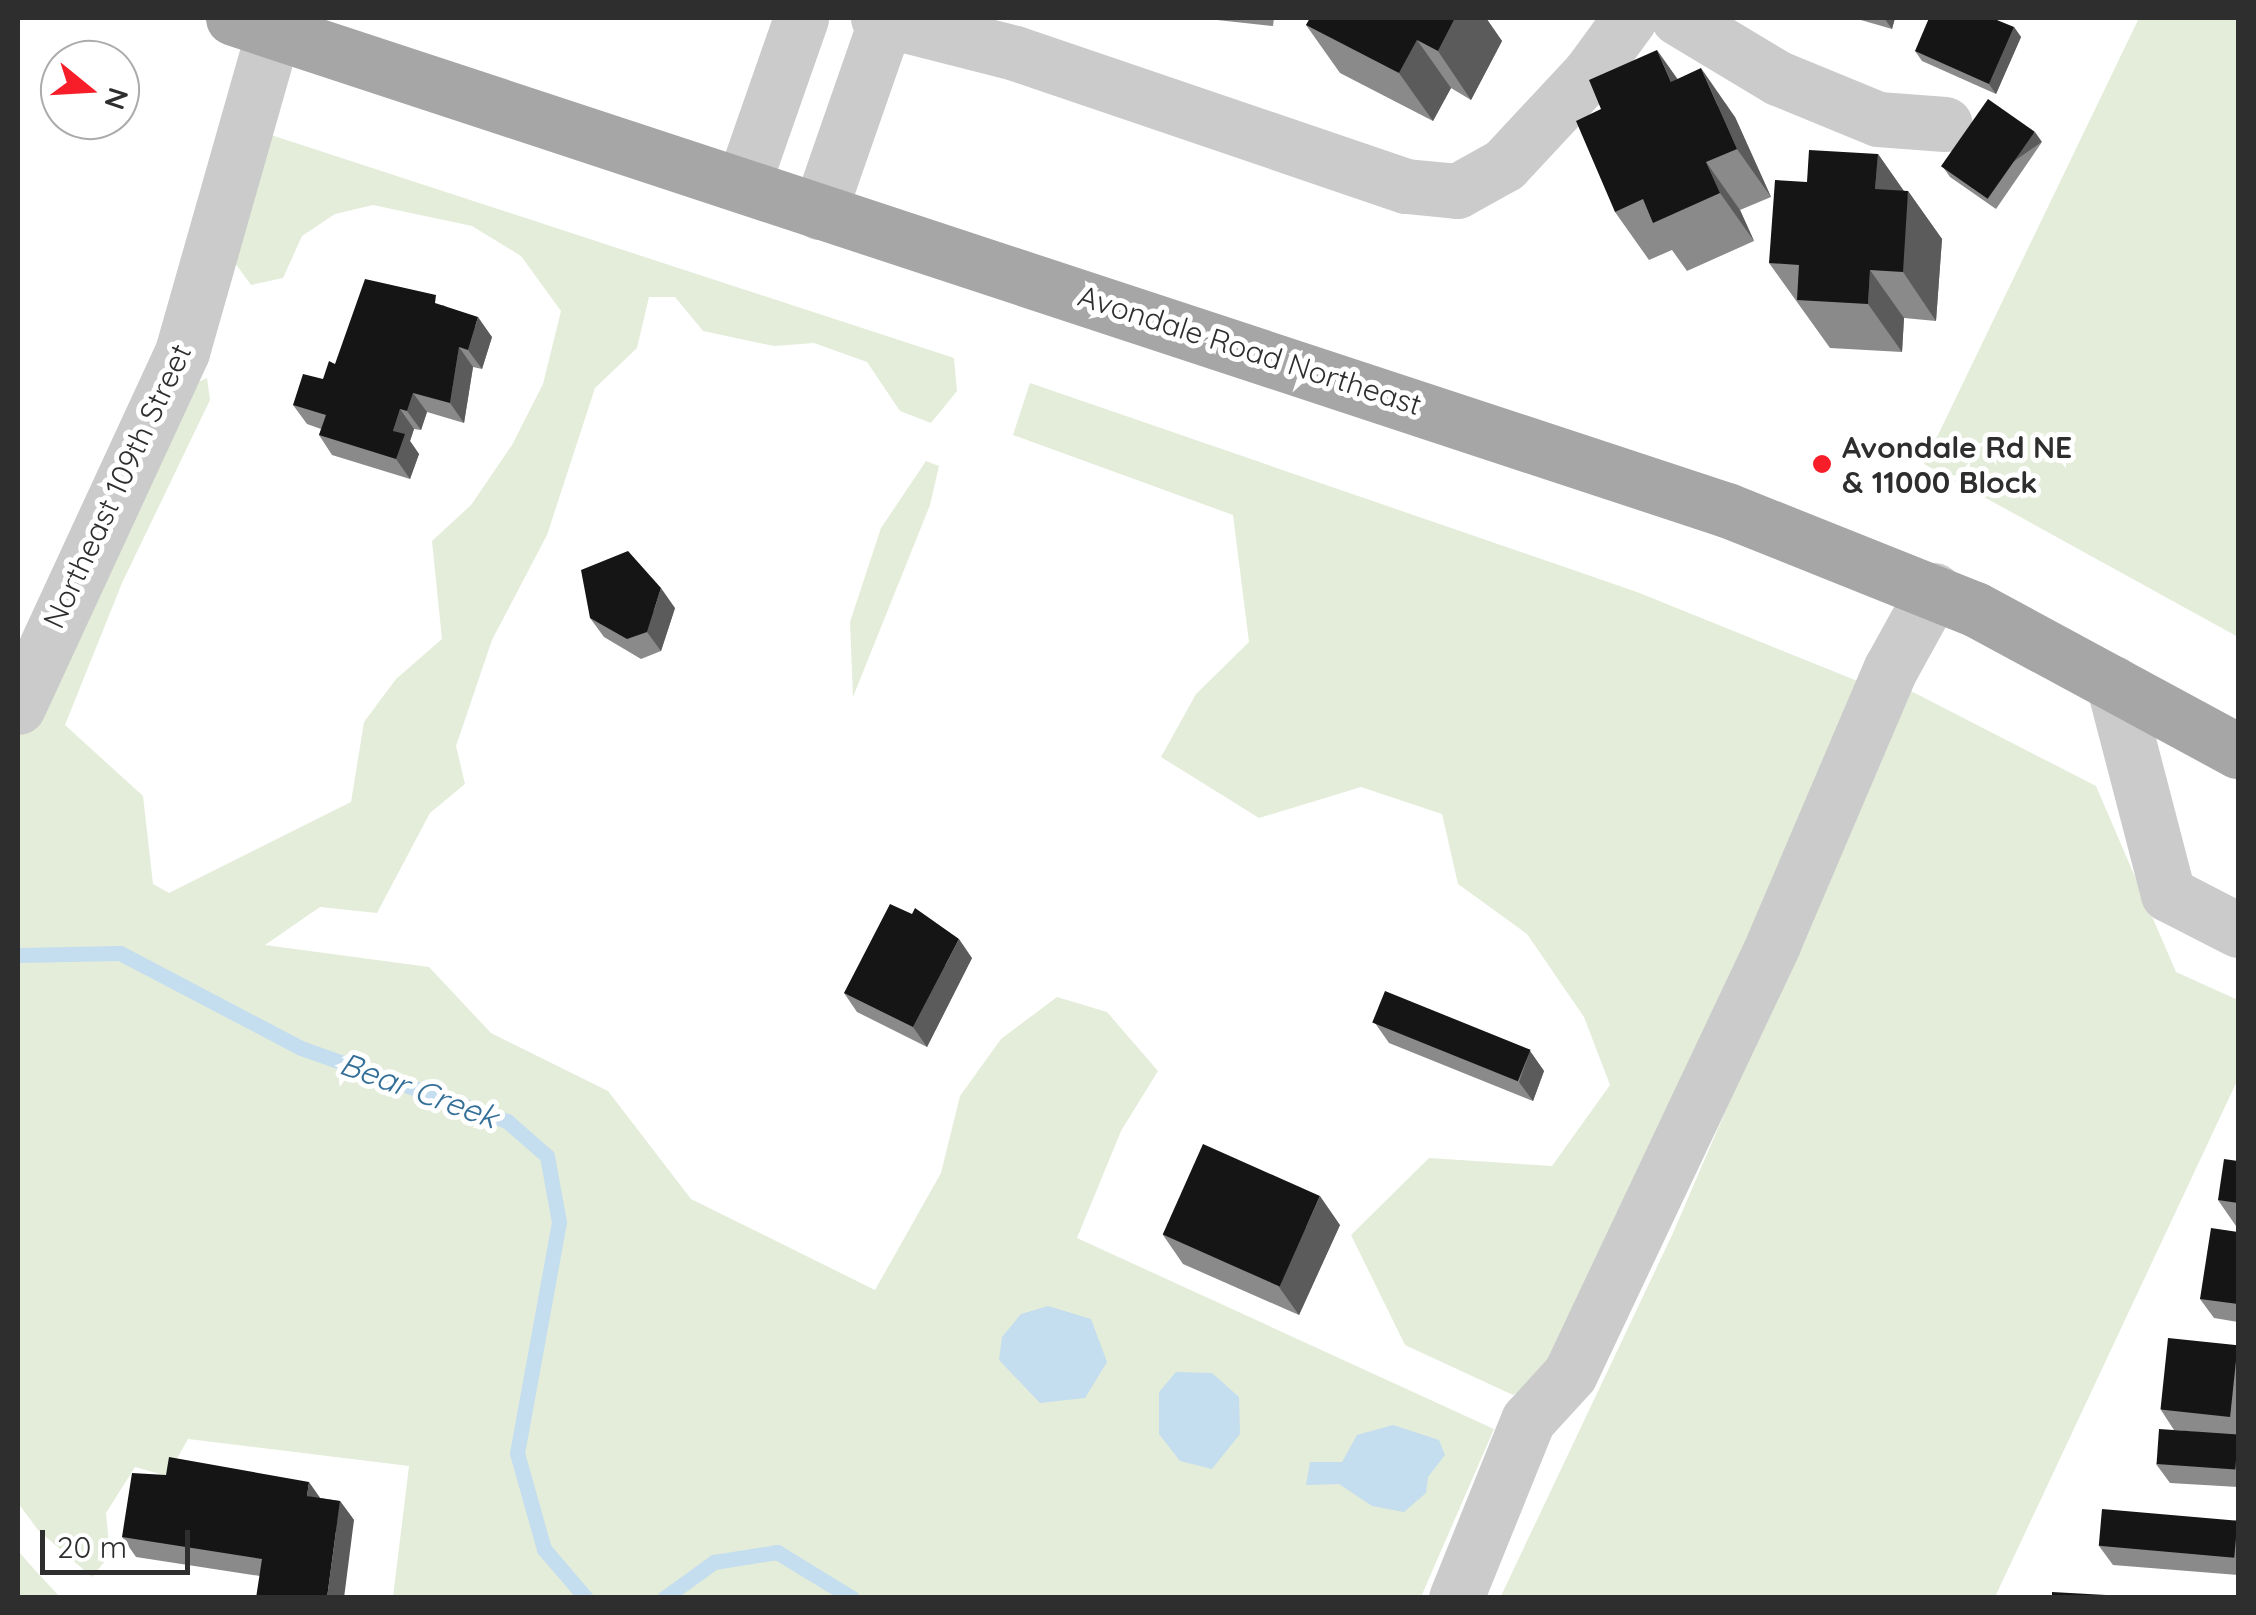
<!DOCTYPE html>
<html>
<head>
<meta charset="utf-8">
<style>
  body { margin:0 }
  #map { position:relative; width:2256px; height:1615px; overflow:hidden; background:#fff; font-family:Quicksand,sans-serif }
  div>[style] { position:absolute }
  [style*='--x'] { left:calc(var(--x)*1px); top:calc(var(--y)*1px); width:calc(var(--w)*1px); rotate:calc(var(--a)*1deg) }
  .green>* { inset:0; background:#e4edda }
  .water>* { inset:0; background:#c4ddef }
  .stream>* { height:15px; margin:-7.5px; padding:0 7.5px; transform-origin:7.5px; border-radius:7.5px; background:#c4ddef }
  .minor>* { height:55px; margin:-27.5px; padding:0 27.5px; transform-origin:27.5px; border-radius:27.5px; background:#cbcbcb }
  .major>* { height:55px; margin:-27.5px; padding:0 27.5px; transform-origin:27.5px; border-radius:27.5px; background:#a6a6a6 }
  .wall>* { inset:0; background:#8a8a8a }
  .shaded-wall>* { inset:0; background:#5b5b5b; transform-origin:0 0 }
  .building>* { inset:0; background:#151515; transform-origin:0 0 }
  .dots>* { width:28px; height:28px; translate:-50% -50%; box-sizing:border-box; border:5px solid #fff; border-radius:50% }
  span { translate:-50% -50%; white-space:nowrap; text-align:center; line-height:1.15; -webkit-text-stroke:10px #fff; paint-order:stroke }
  .street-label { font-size:30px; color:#2e2e2e }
  .poi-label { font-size:30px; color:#2e2e2e; font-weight:700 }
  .left { translate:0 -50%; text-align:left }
  .water-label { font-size:32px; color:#346f98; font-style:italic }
  .frame { position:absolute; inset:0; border:20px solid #2e2e2e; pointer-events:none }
  .north { position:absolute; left:40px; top:40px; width:100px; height:100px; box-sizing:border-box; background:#fff; border:2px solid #ababab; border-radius:50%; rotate:108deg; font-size:28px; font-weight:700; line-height:40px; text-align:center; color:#2e2e2e }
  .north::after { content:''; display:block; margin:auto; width:35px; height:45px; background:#f71e2a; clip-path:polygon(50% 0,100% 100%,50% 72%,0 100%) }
  .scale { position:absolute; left:40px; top:1530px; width:150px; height:45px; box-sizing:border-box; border:5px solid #2e2e2e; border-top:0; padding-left:12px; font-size:30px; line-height:35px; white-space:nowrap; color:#2e2e2e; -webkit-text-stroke:8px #fff; paint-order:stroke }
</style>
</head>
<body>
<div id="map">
  <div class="green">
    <i style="clip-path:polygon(2139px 18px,2238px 18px,2238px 637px,1924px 464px)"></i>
    <i style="clip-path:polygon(262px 132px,954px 358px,957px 391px,931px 423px,900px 411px,867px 362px,814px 343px,774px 346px,703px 331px,675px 297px,649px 297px,637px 348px,595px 388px,547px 535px,492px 640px,456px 746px,465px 784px,430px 813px,377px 913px,320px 907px,265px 945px,429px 967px,491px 1033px,608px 1091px,691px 1199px,875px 1290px,941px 1173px,960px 1096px,1001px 1039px,1057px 997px,1107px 1012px,1158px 1071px,1121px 1131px,1077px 1238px,1494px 1429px,1421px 1597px,393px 1597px,409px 1466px,188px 1439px,167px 1476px,135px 1467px,106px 1513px,110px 1555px,92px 1577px,38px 1530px,18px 1503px,18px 726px,185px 388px,207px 378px,210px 400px,122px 583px,65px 725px,143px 796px,153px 884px,169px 893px,351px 802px,364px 722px,396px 679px,442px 639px,432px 541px,471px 505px,512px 445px,543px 384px,561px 311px,521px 256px,472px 226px,373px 205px,335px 214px,302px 236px,283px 278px,251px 285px,227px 252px)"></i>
    <i style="clip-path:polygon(1030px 383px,1637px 592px,1870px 686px,1553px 1368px,1513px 1395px,1405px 1345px,1351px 1235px,1429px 1158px,1552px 1166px,1610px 1085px,1584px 1017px,1527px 934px,1458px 884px,1442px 814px,1361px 787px,1259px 818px,1161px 757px,1196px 694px,1249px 642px,1233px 515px,1013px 435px)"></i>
    <i style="clip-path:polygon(926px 461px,939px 466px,930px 505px,853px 697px,850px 622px,881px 528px)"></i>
    <i style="clip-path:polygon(1907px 689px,2096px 786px,2176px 972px,2238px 1000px,2238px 1079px,1995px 1597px,1500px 1598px,1673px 1233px)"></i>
    <i style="clip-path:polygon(18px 1551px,34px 1569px,60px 1597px,18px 1597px)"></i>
  </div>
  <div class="water">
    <i style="clip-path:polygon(1048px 1306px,1091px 1319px,1107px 1362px,1085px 1398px,1040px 1403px,999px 1360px,1002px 1337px,1021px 1314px)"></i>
    <i style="clip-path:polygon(1176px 1372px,1212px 1373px,1239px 1397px,1240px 1434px,1212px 1469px,1180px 1461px,1159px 1434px,1159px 1392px)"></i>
    <i style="clip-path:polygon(1393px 1425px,1439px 1440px,1445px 1455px,1428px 1477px,1426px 1493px,1404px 1512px,1372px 1506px,1339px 1484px,1306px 1485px,1310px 1462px,1342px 1462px,1357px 1435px)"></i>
  </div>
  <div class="stream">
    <i style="--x:18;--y:955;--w:102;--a:-1.1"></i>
    <i style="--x:120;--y:953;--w:204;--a:27.7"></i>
    <i style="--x:301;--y:1048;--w:219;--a:19.5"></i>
    <i style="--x:507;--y:1121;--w:53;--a:41.2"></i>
    <i style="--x:547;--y:1156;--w:67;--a:79.7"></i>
    <i style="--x:559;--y:1222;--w:235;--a:100.3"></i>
    <i style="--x:517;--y:1453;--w:100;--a:74.3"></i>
    <i style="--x:544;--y:1549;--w:65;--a:49.4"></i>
    <i style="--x:664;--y:1598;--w:62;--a:-35.8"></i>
    <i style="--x:714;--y:1562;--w:64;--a:-9"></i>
    <i style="--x:777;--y:1552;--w:88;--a:31.5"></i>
  </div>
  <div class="minor">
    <i style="--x:878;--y:18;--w:141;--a:14.3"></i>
    <i style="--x:1015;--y:53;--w:413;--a:18.8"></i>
    <i style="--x:1406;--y:186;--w:51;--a:5.6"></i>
    <i style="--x:1457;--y:191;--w:54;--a:-29"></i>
    <i style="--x:1504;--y:165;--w:125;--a:-47"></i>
    <i style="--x:1589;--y:74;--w:69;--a:-53.8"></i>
    <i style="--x:1678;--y:18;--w:117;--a:31"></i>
    <i style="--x:1778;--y:78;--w:108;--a:22.3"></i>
    <i style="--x:1878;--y:119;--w:67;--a:4.3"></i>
    <i style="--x:743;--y:184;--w:176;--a:-70.7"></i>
    <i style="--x:819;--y:212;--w:203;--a:-70.8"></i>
    <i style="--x:2113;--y:683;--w:218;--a:75.4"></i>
    <i style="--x:2168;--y:894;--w:79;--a:27.2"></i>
    <i style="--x:18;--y:707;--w:391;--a:-65.2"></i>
    <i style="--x:182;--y:352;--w:335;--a:-74.1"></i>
    <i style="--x:1456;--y:1598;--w:192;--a:-68"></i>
    <i style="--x:1528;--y:1420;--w:62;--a:-47.6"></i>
    <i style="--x:1570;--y:1374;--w:476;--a:-64.7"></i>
    <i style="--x:1773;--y:944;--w:300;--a:-66.9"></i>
    <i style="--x:1891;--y:668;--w:89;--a:-61.1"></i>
  </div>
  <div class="major">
    <i style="--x:233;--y:18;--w:1573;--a:18.23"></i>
    <i style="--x:1727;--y:510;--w:267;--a:21.8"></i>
    <i style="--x:1975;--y:609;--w:299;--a:28.4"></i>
  </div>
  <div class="wall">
    <i style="clip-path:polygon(1199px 18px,1274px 18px,1273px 26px)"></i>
    <i style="clip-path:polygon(1310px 18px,1486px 18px,1502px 41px,1471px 100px,1451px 88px,1433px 121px,1340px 73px,1306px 25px)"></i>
    <i style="clip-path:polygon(1854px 18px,1895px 18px,1892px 29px)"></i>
    <i style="clip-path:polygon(2014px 27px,2021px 37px,1996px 94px,1922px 61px,1915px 51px)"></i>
    <i style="clip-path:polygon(1678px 79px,1735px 117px,1771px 197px,1740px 210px,1754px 241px,1687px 271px,1672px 250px,1649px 260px,1615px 212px)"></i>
    <i style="clip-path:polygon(2042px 142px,1996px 209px,1950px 177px,1943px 167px)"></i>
    <i style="clip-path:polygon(1878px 154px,1904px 191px,1908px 191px,1942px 239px,1936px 321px,1904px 318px,1902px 352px,1830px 348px,1769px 263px)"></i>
    <i style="clip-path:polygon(443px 305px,492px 337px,482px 369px,473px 367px,464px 423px,427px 412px,421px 430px,414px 429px,410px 441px,419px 454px,410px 479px,332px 455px,319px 435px,321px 429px,307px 424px,293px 405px,323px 379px,335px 364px)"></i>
    <i style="clip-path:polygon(675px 608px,661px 651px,641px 659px,604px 637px,590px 618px)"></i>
    <i style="clip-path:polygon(972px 958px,927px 1047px,857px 1012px,844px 993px)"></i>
    <i style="clip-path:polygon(1375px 1023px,1530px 1051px,1544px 1071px,1533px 1101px,1389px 1043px)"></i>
    <i style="clip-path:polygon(2238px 1161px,2238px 1229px,2218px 1200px)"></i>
    <i style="clip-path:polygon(1340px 1225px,1299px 1315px,1183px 1264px,1163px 1235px)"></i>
    <i style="clip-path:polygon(2238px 1232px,2238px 1322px,2214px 1318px,2200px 1299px)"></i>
    <i style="clip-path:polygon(2238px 1345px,2238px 1487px,2170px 1483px,2156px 1464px,2195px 1432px,2174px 1430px,2161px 1410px)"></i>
    <i style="clip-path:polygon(320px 1498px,340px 1501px,354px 1520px,260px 1576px,136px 1557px,122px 1537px)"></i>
    <i style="clip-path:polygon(2238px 1520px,2238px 1575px,2113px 1565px,2099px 1546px)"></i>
  </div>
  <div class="shaded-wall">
    <i style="clip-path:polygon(1455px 18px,1486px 18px,1502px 41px,1471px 100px,1438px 51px)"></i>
    <i style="clip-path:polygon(1884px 18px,1895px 18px,1892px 29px)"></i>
    <i style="clip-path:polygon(2014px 27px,2021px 37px,1996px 94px,1989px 84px)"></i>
    <i style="clip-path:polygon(1417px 40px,1451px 88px,1433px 121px,1399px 73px)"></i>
    <i style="clip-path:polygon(1657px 50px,1691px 98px,1671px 82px)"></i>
    <i style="clip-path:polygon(1701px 68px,1735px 117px,1771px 197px,1737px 149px)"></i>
    <i style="left:2035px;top:132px;width:12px;height:81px;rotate:55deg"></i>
    <i style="clip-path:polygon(1878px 154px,1908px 197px,1908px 191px,1942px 239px,1936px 321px,1903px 272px,1875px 189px)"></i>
    <i style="clip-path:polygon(1706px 162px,1740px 210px,1754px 241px,1720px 193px)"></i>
    <i style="clip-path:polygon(1870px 270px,1904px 318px,1902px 352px,1868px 304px)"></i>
    <i style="clip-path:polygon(478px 317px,492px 337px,482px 369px,468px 350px)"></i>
    <i style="clip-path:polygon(459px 347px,473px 367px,464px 423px,450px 403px)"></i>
    <i style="clip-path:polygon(413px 393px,427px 412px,421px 430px,407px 411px)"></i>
    <i style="clip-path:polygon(400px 409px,414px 429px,410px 441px,419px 454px,410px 479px,396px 459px,393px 431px)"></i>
    <i style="clip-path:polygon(661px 588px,675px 608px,661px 651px,647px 632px)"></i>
    <i style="clip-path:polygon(959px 939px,972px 958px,927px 1047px,913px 1027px)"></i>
    <i style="clip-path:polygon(1530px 1051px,1544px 1071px,1533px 1101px,1519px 1082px)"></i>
    <i style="clip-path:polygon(1320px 1196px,1340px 1225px,1299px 1315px,1279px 1287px)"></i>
    <i style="clip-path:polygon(309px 1482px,323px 1502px,307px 1496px)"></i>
    <i style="clip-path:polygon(340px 1501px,354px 1520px,344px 1598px,327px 1598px)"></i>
  </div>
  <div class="building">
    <i style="clip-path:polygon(1310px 18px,1455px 18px,1438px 51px,1417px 40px,1399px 73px,1306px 25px)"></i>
    <i style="clip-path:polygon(1929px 18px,1992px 18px,2014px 27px,1989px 84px,1915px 51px)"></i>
    <i style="clip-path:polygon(1657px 50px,1671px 82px,1701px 68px,1737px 149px,1706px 162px,1720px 193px,1653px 223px,1643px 199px,1615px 212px,1576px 121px,1601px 109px,1589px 80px)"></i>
    <i style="left:1988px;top:99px;width:57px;height:82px;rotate:35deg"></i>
    <i style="clip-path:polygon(1809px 150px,1878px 154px,1875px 189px,1908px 191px,1903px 272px,1870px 270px,1868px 304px,1797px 300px,1799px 265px,1769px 263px,1775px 180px,1807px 182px)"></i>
    <i style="clip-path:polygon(365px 279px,436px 295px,435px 303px,478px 317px,468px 350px,459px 347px,450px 403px,413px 393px,407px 411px,400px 409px,393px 431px,405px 434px,396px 459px,319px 435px,326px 415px,293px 405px,303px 374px,323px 379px,329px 361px,335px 364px)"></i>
    <i style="clip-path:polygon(628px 551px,661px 588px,647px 632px,627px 639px,590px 618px,581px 570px)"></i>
    <i style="clip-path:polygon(890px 904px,912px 914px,915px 908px,959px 939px,913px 1027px,844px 993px)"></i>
    <i style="left:1385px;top:991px;width:157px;height:34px;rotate:22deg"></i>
    <i style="left:1203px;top:1144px;width:128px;height:99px;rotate:24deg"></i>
    <i style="clip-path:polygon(2224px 1159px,2238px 1161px,2238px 1203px,2218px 1200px)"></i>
    <i style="clip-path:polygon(2211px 1228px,2238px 1232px,2238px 1304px,2200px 1299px)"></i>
    <i style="left:2168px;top:1338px;width:70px;height:72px;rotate:6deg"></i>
    <i style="left:2159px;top:1429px;width:79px;height:35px;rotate:4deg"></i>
    <i style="clip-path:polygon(169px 1457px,309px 1482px,307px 1496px,340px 1501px,327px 1598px,256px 1598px,262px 1559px,122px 1537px,132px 1473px,166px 1475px)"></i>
    <i style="left:2102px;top:1509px;width:136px;height:37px;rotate:5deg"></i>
    <i style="clip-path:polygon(2052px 1592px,2160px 1598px,2052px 1598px)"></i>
  </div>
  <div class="dots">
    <i style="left:1822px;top:464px;background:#f71e2a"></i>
  </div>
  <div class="street-label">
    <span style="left:1250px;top:350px;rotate:18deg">Avondale Road Northeast</span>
    <span style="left:117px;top:486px;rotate:-65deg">Northeast 109th Street</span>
  </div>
  <div class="poi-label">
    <span class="left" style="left:1842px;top:464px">Avondale Rd NE<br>&amp; 11000 Block</span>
  </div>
  <div class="water-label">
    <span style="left:419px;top:1090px;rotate:20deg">Bear Creek</span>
  </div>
  <div class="frame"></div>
  <div class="north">N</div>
  <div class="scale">20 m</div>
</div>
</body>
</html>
